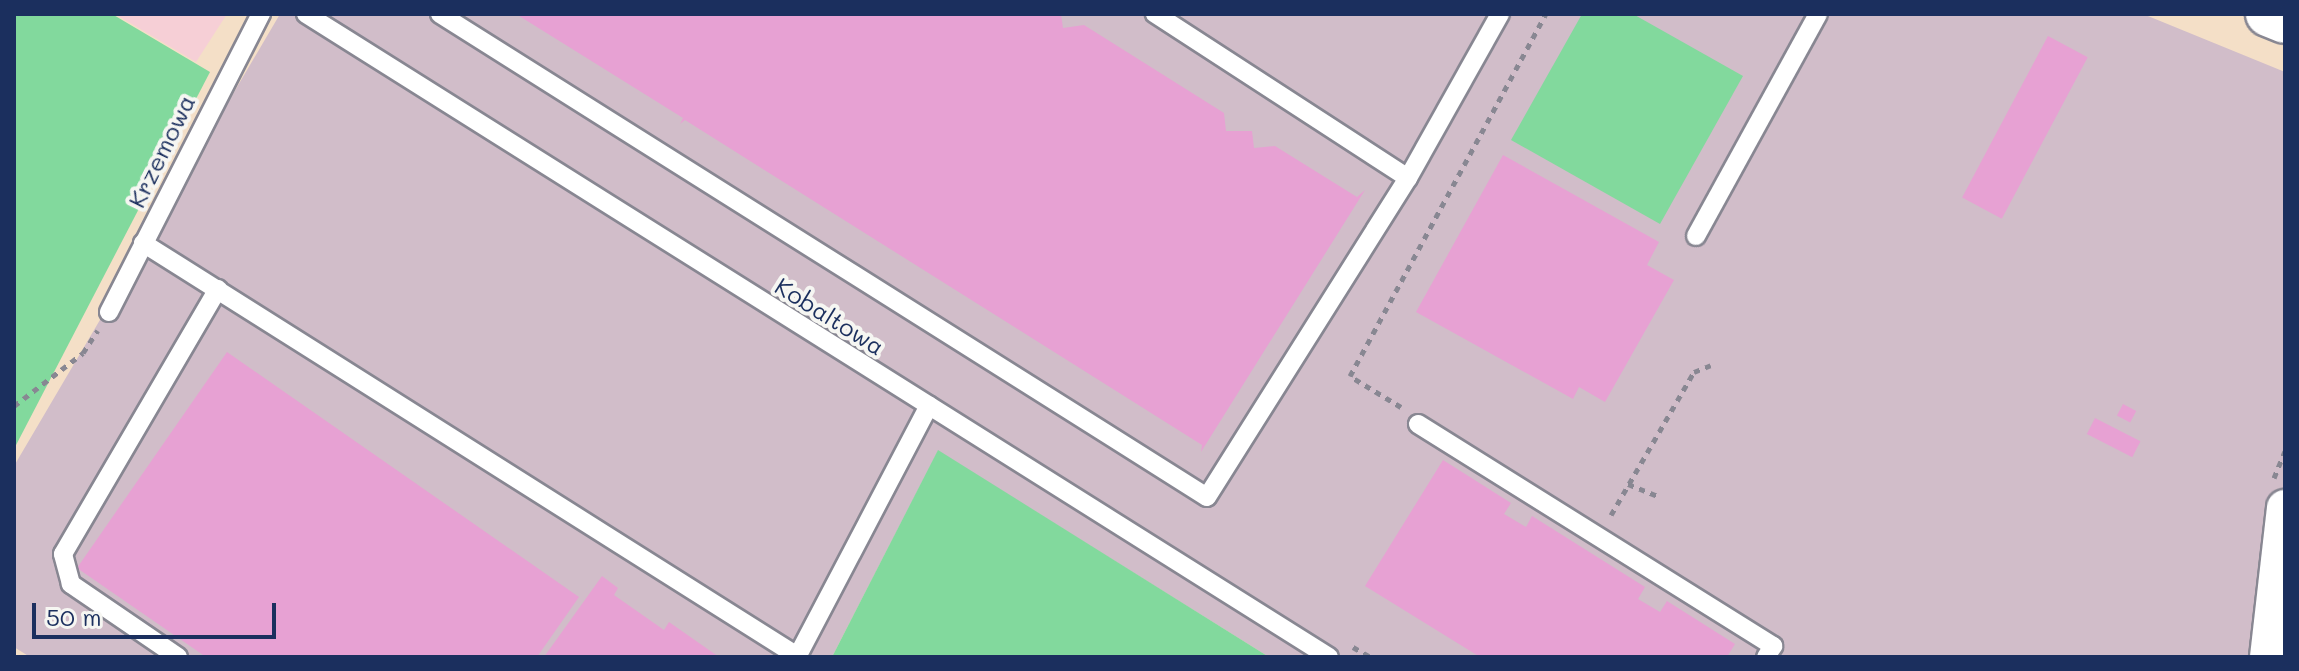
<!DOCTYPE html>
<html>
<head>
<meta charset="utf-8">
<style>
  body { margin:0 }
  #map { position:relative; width:2299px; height:671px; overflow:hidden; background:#f4dfc7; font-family:Mali,sans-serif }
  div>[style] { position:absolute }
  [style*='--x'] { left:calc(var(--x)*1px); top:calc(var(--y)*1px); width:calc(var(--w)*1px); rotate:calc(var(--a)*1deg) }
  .built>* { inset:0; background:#f6cfd6 }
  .industrial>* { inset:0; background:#d1bdc9 }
  .green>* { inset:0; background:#82d99d }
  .building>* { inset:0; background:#e7a1d3; transform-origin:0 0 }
  .path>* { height:5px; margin-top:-2.5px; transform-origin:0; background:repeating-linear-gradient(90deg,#888792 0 6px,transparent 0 12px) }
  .roads { filter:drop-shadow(2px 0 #888792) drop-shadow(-2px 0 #888792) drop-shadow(0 2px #888792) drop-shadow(0 -2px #888792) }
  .lane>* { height:18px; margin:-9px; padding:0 9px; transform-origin:9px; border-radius:9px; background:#fff }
  .street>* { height:36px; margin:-18px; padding:0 18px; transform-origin:18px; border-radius:18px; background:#fff }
  .secondary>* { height:44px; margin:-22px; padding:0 22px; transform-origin:22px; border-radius:22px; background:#fff }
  span { translate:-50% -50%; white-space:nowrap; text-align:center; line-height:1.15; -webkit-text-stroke:8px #f6f6f2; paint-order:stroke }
  .street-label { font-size:24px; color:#1b2f5e }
  .frame { position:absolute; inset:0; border:16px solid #1b2f5e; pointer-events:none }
  .scale { position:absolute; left:32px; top:603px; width:244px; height:36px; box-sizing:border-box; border:4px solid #1b2f5e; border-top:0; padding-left:10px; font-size:24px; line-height:28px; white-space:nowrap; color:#1b2f5e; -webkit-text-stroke:6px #f6f6f2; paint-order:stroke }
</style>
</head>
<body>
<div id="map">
  <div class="built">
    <i style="clip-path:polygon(115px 14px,227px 14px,196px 62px)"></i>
  </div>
  <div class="industrial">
    <i style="clip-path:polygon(280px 14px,2143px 14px,2285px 72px,2285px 657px,1269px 657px,938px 451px,832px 657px,30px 657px,14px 647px,14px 466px)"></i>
  </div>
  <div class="green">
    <i style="clip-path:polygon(14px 14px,112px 14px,210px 72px,14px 449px)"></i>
    <i style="clip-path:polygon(1582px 14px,1633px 14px,1743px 76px,1660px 224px,1511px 140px)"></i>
    <i style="clip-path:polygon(938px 450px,1269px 657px,832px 657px)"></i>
  </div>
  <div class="building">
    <i style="clip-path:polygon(516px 14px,1061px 14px,1063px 28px,1084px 25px,1224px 113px,1226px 131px,1252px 131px,1254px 148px,1275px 146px,1357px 197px,1365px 190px,1201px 452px,1202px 445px,685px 120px,680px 124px,683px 118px)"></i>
    <i style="left:2048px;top:36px;width:45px;height:183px;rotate:28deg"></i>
    <i style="clip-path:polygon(1503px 155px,1659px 242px,1647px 265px,1674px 280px,1605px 402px,1579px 387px,1573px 399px,1416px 312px)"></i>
    <i style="clip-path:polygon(227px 352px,579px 597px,537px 657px,206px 657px,77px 568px)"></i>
    <i style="left:2123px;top:404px;width:15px;height:13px;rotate:28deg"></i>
    <i style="left:2095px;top:418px;width:51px;height:18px;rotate:27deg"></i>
    <i style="clip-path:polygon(1443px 460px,1511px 503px,1504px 514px,1526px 527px,1532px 516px,1645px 587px,1638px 599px,1660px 612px,1667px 601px,1735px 644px,1727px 657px,1480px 657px,1365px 586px)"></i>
    <i style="clip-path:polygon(602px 576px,618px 588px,614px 595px,664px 630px,669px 622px,719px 657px,544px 657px)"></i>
  </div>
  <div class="path">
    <i style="--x:14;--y:406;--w:87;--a:-37.5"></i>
    <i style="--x:83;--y:353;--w:27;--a:-57"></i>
    <i style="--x:1401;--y:407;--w:60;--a:-148.7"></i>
    <i style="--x:1350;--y:376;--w:412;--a:-61.6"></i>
    <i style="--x:2274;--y:478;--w:29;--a:-68"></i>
    <i style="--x:1628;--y:484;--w:35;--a:22"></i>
    <i style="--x:1611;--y:515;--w:165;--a:-59.9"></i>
    <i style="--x:1694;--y:372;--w:18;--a:-22"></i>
    <i style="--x:1353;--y:647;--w:20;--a:30"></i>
  </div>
  <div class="roads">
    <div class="lane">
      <i style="--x:306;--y:14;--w:1208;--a:32.15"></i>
      <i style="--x:440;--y:14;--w:906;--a:32.2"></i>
      <i style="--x:1207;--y:497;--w:377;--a:-57.8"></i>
      <i style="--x:1408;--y:178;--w:302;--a:-147"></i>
      <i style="--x:1408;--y:178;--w:188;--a:-60.7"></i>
      <i style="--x:1696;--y:236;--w:253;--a:-61.2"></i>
      <i style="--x:143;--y:243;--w:773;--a:32.27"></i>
      <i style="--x:109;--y:312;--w:335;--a:-63"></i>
      <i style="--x:1418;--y:424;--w:419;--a:32"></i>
      <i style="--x:1773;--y:646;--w:13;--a:122"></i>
      <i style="--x:178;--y:657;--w:130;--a:-145.7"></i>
      <i style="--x:71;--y:584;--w:31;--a:-105"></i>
      <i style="--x:63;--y:554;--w:307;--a:-59.7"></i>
      <i style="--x:797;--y:657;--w:284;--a:-62.3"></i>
    </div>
    <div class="street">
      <i style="--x:2268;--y:657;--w:150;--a:-83.5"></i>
    </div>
    <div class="secondary">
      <i style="--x:2268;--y:14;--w:18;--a:22"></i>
    </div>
  </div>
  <div class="street-label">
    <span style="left:161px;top:151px;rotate:-64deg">Krzemowa</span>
    <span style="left:830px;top:316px;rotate:32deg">Kobaltowa</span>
  </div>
  <div class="frame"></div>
  <div class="scale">50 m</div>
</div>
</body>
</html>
